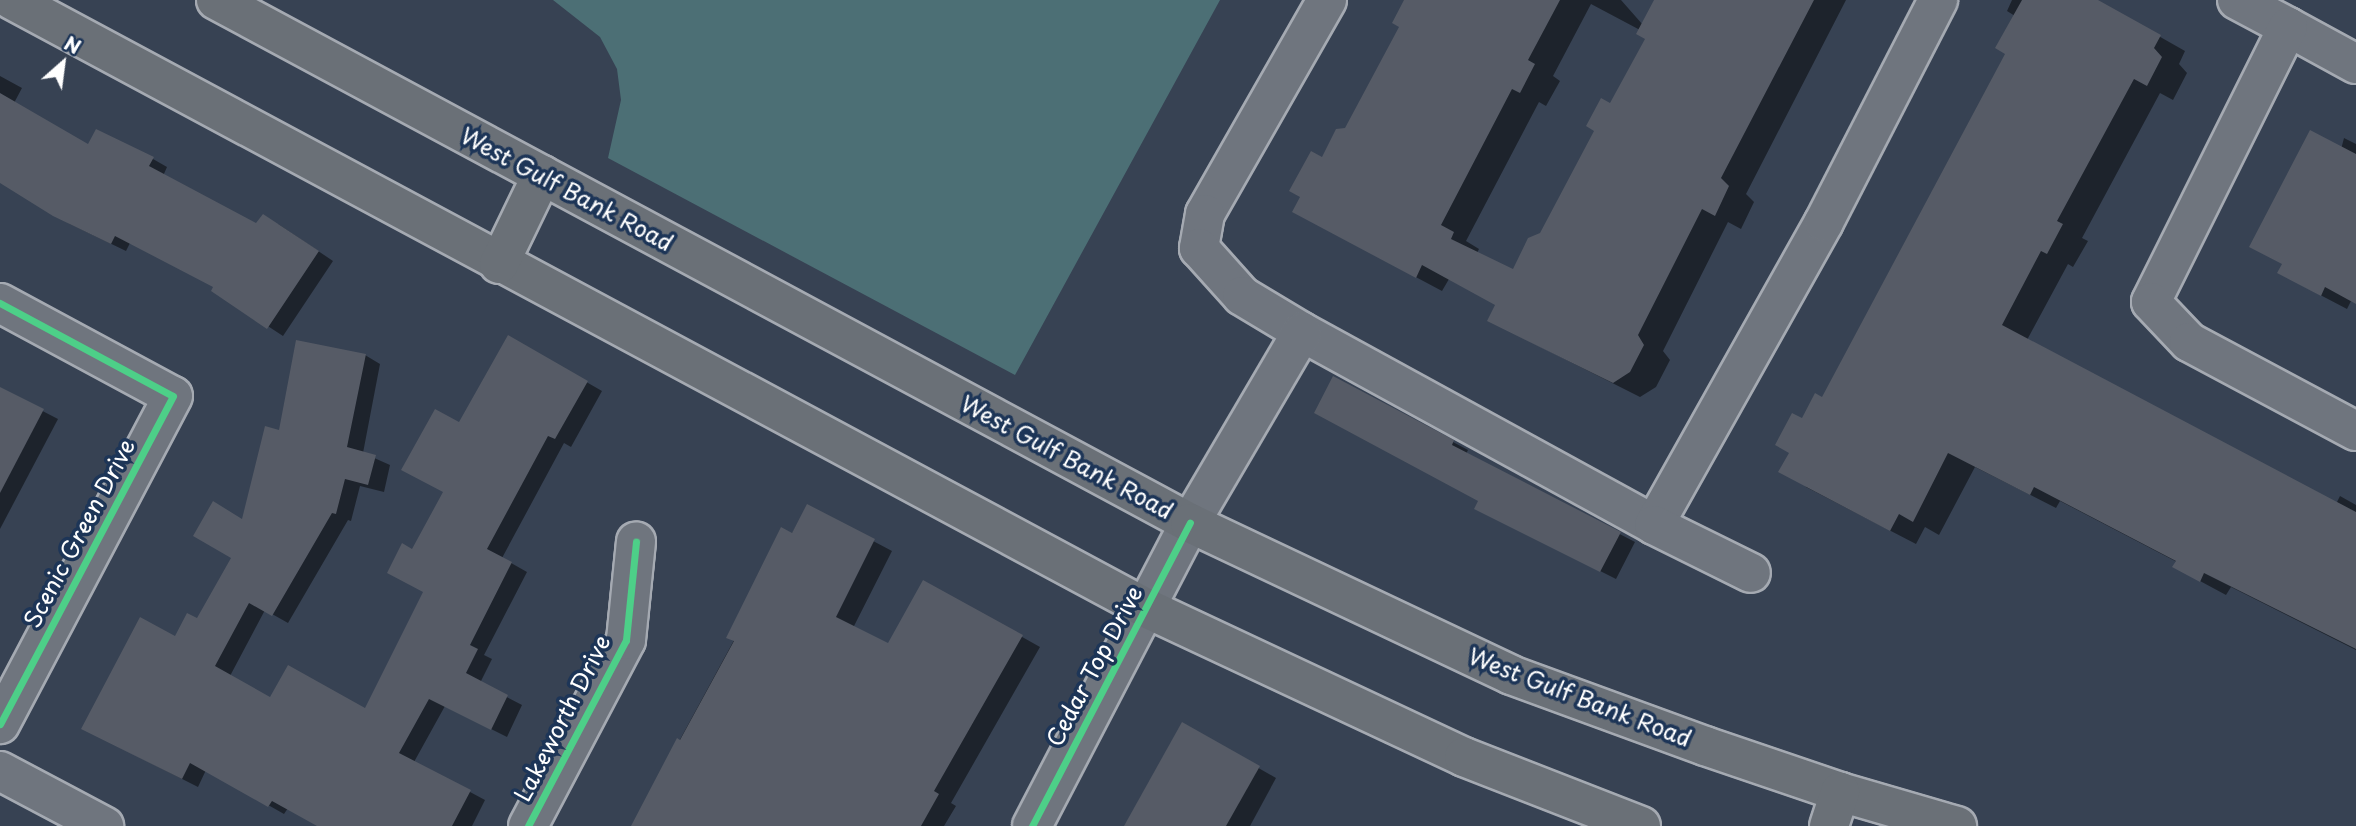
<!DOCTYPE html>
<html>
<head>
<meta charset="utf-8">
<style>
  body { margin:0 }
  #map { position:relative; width:2356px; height:826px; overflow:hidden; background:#374253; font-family:"Playpen Sans",sans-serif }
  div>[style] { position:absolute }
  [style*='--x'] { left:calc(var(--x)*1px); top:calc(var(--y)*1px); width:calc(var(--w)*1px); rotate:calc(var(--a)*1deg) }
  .green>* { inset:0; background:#4c6f75 }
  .shadow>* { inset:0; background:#0007 }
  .building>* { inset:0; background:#565b66 }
  .roads { filter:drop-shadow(2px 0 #a5aab2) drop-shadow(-2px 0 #a5aab2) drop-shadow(0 2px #a5aab2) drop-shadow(0 -2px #a5aab2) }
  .minor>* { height:38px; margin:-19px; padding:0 19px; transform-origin:19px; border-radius:19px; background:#6f757e }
  .major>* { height:38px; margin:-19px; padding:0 19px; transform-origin:19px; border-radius:19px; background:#6a7077 }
  .cycleway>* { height:7px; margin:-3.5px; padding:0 3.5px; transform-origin:3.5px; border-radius:3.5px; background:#4dcf88 }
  span { translate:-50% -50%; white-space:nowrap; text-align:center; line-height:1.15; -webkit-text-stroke:7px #1d3557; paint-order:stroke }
  .street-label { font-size:23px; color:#fff }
  .north { position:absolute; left:28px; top:28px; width:70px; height:70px; -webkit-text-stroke:5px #1d3557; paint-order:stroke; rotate:28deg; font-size:19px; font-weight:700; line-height:28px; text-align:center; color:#fff }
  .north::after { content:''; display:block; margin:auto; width:24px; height:32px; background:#fff; clip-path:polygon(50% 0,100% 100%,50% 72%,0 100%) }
</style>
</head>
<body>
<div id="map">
  <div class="green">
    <i style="clip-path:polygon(553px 0,1220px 0,1015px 375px,608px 158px,621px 100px,617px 69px,600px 37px)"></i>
  </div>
  <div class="shadow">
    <i style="clip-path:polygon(evenodd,1406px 0,1621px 0,1643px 25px,1665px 0,1846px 0,1746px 194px,1754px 202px,1741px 229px,1728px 222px,1663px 351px,1670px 360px,1656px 387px,1640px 397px,1489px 321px,1497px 305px,1449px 279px,1442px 291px,1320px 226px,1323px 159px,1346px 129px,1401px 27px,1406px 0,1591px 4px,1640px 30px,1647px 38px,1541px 234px,1514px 271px,1477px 253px,1479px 249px,1466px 241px,1539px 102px,1546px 106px,1560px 81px,1553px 76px,1591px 4px)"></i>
    <i style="clip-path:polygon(2012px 0,2095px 0,2185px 51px,2179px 64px,2187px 73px,2173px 100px,2160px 93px,2082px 238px,2088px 241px,2073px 267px,2068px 264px,2027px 340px,2336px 504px,2340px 496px,2356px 505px,2356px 650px,2231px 587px,2226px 595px,2200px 581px,2177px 562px,2060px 501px,2056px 508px,1975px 467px,1939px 535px,1925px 527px,1916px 544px,1806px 487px,1791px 452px,1802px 421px,1823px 399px,2007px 53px,2015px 16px,2007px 11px)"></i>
    <i style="clip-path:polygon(0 76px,22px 88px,14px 103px,89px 146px,153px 159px,167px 167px,163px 176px,257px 225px,278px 224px,333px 261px,283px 336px,213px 290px,215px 287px,130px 243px,126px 251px,70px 224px,0 182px)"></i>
    <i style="clip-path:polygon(2344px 138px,2356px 144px,2356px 303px,2351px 301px,2347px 309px,2305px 287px)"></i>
    <i style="clip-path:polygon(508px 337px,602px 391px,571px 447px,564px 443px,502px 558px,527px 572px,484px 655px,492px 659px,480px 683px,522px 705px,507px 737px,445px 706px,414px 762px,485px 800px,472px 826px,319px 826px,288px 808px,284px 814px,206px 770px,198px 787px,99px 737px,176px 639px,197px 620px,234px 558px,243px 521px,280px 432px,365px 355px,380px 364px,363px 453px,390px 465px,384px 492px,360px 486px,351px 521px,348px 520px,288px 623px,265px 610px,230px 676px,270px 699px,365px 711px,425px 592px,413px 551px,445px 492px,459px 425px)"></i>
    <i style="clip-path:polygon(0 389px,58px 419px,0 529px)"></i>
    <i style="clip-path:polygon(1330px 420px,1453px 442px,1468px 450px,1466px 454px,1635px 542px,1616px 579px,1491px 516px,1480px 501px)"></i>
    <i style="clip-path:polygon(807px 506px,892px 551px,853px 628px,889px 646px,924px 582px,1040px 647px,951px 803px,956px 806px,944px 826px,633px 826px)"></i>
    <i style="clip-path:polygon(1183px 725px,1276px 778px,1250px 826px,1127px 826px)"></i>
  </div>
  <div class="building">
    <i style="clip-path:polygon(1404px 0,1560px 0,1528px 60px,1535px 64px,1520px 93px,1512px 89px,1441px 225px,1454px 232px,1451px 239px,1513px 269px,1528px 238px,1540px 233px,1594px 131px,1586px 126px,1601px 98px,1610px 103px,1645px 39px,1636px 34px,1654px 0,1814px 0,1721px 178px,1729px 186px,1715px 216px,1702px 209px,1638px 335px,1644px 345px,1630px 372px,1613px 383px,1487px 321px,1495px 305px,1422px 265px,1416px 278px,1292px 212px,1300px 197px,1289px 191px,1311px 151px,1322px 157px,1336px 129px,1345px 128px,1399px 27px,1392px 23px)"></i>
    <i style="clip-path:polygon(2022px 0,2098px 0,2161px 35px,2154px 48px,2162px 57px,2147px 86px,2134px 79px,2057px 221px,2063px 224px,2047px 254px,2041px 251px,2002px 325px,2356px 512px,2356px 649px,2204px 573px,2200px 582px,2172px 567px,2176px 561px,2034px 487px,2030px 495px,1948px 453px,1913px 522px,1899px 514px,1890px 531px,1778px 472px,1789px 453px,1775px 445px,1792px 413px,1802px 418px,1815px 393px,1822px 397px,2005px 54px,1995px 48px)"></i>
    <i style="clip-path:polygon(0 93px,88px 144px,96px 129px,154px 157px,149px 166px,256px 223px,263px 214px,319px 251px,267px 329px,211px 291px,213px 287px,115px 236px,111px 244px,53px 216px,0 183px)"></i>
    <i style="clip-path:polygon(2310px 130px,2356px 154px,2356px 304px,2325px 287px,2321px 296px,2277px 273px,2282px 264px,2249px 247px)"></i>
    <i style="clip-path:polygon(508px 335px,588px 381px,555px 439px,548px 436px,487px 549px,512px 562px,470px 645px,478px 649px,466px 673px,508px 695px,491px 730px,429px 699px,399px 753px,471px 790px,452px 826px,317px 826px,272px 801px,268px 807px,190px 763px,182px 779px,81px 729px,140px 617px,175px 636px,187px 613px,197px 618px,231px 558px,193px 536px,213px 501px,242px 519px,265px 426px,279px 430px,296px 340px,366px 354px,347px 447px,376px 455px,368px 485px,345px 479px,336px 514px,332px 513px,272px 616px,249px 603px,215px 666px,270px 697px,288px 665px,365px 708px,423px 592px,387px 573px,402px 543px,412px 549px,443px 492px,401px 470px,435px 409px,459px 422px)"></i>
    <i style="clip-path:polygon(1333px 376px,1454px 440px,1452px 445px,1621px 532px,1600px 572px,1474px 509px,1478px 501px,1314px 413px)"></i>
    <i style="clip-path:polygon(0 387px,44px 409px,0 493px)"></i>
    <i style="clip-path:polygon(807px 504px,875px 539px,836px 617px,888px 643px,923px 580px,1023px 635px,934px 791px,939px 794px,921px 826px,631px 826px,677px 738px,680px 740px,734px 641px,726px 638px,781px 527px,792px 533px)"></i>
    <i style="clip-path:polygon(1182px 722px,1260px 766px,1226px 826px,1124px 826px)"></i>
  </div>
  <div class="roads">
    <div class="minor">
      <i style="--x:1327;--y:0;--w:246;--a:119.7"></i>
      <i style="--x:1205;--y:214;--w:35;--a:100"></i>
      <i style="--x:1199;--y:248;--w:64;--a:48.1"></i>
      <i style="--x:1242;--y:296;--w:70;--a:31"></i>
      <i style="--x:1302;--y:332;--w:401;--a:28.7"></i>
      <i style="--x:1654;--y:525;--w:347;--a:-60.7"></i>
      <i style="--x:1824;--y:222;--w:250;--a:-62.8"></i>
      <i style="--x:2237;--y:0;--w:58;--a:27.9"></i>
      <i style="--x:2356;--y:64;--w:77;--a:-151.4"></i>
      <i style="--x:2288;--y:27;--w:307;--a:116.5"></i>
      <i style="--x:2151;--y:302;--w:55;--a:46.5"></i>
      <i style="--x:2189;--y:342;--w:189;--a:28.1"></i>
      <i style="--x:0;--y:303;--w:196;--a:28.3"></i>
      <i style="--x:173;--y:396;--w:371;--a:117.8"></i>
      <i style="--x:1654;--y:525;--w:108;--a:26.3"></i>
      <i style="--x:0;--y:771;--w:118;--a:27.9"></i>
      <i style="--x:528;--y:826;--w:210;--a:-62.2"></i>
      <i style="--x:626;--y:640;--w:99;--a:-84.2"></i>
      <i style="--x:1032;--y:826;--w:342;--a:-62.5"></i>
      <i style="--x:1190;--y:523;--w:221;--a:-59.6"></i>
    </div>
    <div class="major">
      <i style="--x:12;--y:0;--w:1287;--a:28.2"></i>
      <i style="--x:1146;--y:608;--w:351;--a:25.1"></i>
      <i style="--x:1464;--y:757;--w:190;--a:21.3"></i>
      <i style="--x:216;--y:0;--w:1106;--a:28.23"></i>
      <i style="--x:1190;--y:523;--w:355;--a:25.3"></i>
      <i style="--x:1511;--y:675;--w:207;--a:20.1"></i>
      <i style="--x:1705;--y:746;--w:143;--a:18.8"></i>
      <i style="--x:1840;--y:792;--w:122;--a:16.2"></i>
      <i style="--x:499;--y:264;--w:99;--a:-64.2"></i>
      <i style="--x:1829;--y:826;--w:36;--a:-72"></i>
    </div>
  </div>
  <div class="cycleway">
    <i style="--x:0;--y:303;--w:196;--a:28.3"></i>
    <i style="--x:173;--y:396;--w:371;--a:117.8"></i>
    <i style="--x:528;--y:826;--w:210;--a:-62.2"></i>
    <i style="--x:626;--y:640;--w:99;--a:-84.2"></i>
    <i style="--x:1032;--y:826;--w:342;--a:-62.5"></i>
  </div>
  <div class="street-label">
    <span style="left:567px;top:189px;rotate:28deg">West Gulf Bank Road</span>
    <span style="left:1067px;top:457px;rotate:28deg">West Gulf Bank Road</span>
    <span style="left:79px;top:533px;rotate:-62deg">Scenic Green Drive</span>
    <span style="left:1094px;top:666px;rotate:-62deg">Cedar Top Drive</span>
    <span style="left:1580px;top:697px;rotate:21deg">West Gulf Bank Road</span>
    <span style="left:562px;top:718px;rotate:-63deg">Lakeworth Drive</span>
  </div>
  <div class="north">N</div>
</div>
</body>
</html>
